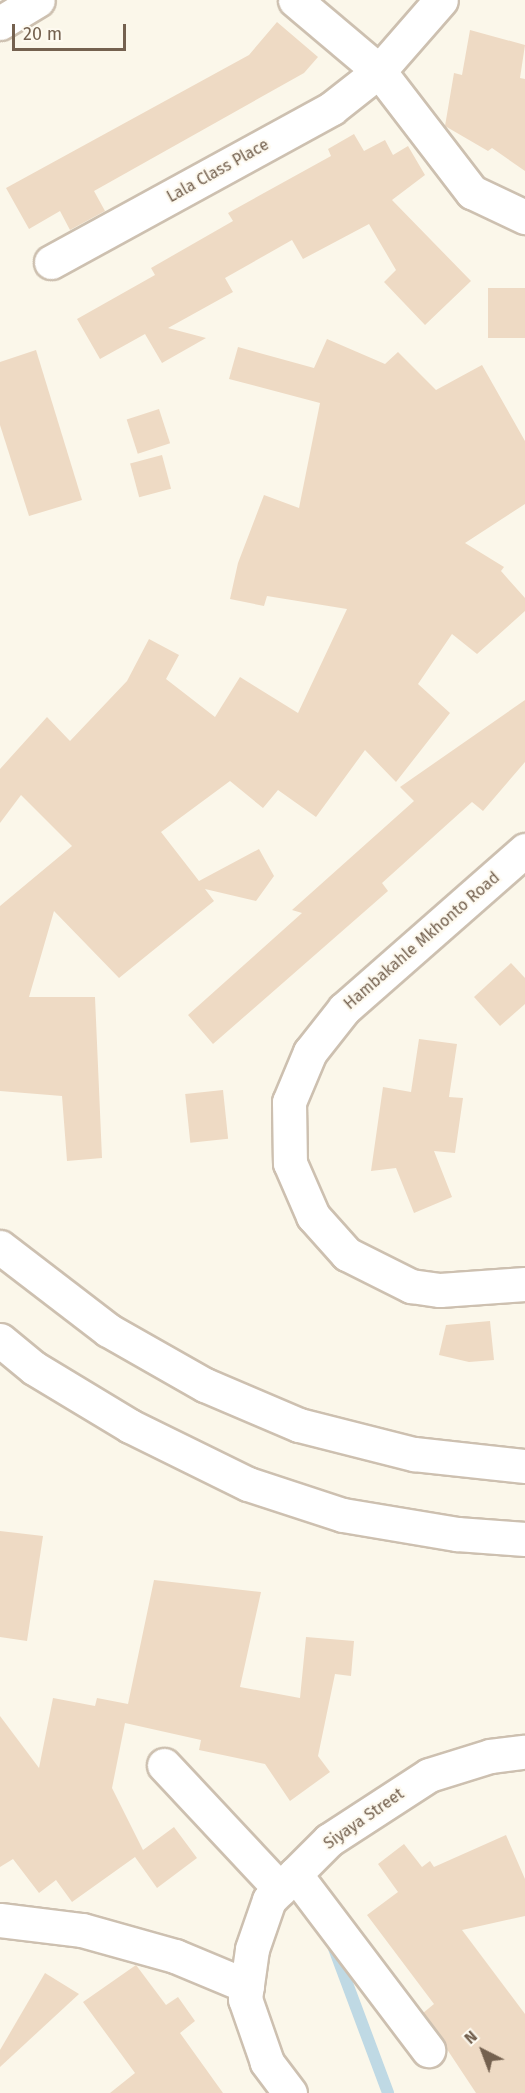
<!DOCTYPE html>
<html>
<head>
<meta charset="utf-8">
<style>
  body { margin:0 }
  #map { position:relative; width:525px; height:2093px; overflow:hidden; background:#fbf7ea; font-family:"Fira Sans",sans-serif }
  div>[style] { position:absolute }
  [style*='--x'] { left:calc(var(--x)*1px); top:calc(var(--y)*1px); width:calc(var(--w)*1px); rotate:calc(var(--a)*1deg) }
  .stream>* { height:12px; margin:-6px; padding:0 6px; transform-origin:6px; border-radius:6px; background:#bfd9e4 }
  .building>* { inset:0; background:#eedac4; transform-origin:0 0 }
  .roads { filter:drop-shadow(2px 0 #cdc0b0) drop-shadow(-2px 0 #cdc0b0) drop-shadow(0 2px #cdc0b0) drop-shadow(0 -2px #cdc0b0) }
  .minor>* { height:33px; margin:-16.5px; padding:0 16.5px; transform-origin:16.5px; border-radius:16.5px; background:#fff }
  span { translate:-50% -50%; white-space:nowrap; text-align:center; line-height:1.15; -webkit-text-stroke:4.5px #fefaf0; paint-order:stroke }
  .street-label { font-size:16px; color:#74614f }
  .north { position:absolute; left:453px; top:2021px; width:60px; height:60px; -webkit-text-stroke:4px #fefaf0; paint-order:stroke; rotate:318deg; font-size:16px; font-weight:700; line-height:24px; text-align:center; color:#74614f }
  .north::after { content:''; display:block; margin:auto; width:21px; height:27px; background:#74614f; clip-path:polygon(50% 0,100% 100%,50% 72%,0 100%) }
  .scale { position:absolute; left:12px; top:24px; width:114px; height:27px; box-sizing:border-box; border:3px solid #74614f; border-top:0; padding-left:8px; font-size:18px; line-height:21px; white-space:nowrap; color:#74614f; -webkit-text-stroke:4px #fefaf0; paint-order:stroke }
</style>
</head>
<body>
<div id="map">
  <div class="stream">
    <i style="--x:332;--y:1943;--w:160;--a:69.5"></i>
  </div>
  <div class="building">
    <i style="clip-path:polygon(277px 22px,318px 57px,304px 73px,94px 191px,105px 211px,70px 230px,60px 211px,29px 229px,6px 188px,249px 55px)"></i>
    <i style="clip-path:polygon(470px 30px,525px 45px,520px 78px,525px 79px,525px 171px,492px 148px,488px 151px,445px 126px,454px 73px,462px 75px)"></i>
    <i style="clip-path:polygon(354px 134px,364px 151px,385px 140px,393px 155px,408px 146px,425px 175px,392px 200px,471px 281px,425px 325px,384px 282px,396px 270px,369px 224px,303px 259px,292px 240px,225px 278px,233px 292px,168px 328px,206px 338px,162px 363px,145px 334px,100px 359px,77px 319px,155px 275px,151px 268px,233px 221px,228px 213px,331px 156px,328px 149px)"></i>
    <i style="left:525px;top:288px;width:50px;height:37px;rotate:90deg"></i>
    <i style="clip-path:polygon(327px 339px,385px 364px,398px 352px,436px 390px,482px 365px,525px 441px,525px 504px,465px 543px,504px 567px,501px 571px,525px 598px,525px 611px,477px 654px,452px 634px,418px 684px,450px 713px,396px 782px,365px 750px,316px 817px,278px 790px,263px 808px,230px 781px,161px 832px,199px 881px,259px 849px,274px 876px,256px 901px,205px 889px,214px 901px,119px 978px,54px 911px,29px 997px,95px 997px,102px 1158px,67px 1161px,62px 1096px,0 1091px,0 906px,72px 846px,21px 795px,0 823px,0 769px,47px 717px,70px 741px,127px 681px,149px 639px,179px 655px,166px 679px,215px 717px,240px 677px,298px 713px,347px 609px,267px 596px,264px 606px,230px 599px,238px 563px,264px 495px,299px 508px,320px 403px,229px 379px,238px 347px,314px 368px)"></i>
    <i style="clip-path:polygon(36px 350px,82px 500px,29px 516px,0 425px,0 362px)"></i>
    <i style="left:159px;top:409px;width:36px;height:34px;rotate:72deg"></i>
    <i style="left:162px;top:455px;width:35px;height:33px;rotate:75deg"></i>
    <i style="clip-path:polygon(525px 700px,525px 762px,483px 811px,472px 802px,382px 883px,388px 891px,213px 1044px,188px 1015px,302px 913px,292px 910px,414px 801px,400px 787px)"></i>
    <i style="clip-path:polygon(511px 963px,525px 978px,525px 1004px,500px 1026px,474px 997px)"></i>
    <i style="clip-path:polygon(419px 1039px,457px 1044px,449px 1097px,463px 1098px,455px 1153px,434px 1151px,452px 1197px,414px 1213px,396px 1168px,371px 1171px,383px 1087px,411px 1092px)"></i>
    <i style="left:223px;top:1090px;width:49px;height:38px;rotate:84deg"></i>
    <i style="clip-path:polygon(490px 1321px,494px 1360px,469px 1362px,439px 1355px,446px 1325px)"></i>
    <i style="clip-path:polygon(0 1531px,43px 1536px,27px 1641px,0 1637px)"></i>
    <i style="clip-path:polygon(154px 1580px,261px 1592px,240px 1687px,300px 1698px,306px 1637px,354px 1641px,351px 1676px,335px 1674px,318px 1756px,330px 1772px,290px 1801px,265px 1764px,199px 1750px,201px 1740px,125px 1723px,112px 1788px,143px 1850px,174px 1827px,197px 1858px,157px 1888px,135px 1857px,72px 1902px,56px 1880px,39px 1893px,13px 1859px,0 1867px,0 1716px,39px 1768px,53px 1698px,95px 1706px,97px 1698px,128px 1704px)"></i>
    <i style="clip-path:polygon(506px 1835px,525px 1879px,525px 1916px,462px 1930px,525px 2014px,525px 2093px,476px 2093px,423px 2013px,434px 2004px,367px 1915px,398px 1892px,378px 1864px,404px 1844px,422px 1867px,430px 1861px,434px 1867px)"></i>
    <i style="clip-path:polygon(136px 1965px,166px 2005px,178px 1997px,195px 2021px,180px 2033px,223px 2093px,110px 2093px,135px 2073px,83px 2002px)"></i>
    <i style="clip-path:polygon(45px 1973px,79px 1994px,0 2067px,0 2050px)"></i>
  </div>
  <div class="roads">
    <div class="minor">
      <i style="--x:295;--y:0;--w:110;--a:40.2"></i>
      <i style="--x:379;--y:71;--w:153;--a:52.5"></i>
      <i style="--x:472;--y:192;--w:59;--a:25.3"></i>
      <i style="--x:0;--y:23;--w:44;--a:-31.2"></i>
      <i style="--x:51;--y:262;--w:320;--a:-28.7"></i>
      <i style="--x:332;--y:108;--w:60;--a:-38.2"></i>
      <i style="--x:379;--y:71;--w:94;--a:-48.9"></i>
      <i style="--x:525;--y:850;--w:241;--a:138.7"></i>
      <i style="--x:344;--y:1009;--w:55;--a:128.3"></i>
      <i style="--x:310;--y:1052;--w:54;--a:112.8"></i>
      <i style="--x:289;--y:1102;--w:61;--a:89.1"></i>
      <i style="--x:290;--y:1163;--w:58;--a:66.5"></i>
      <i style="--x:313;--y:1216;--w:51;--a:48.2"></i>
      <i style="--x:347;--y:1254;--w:72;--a:26.6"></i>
      <i style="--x:411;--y:1286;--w:29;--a:8"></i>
      <i style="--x:440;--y:1290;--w:85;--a:-4"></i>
      <i style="--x:0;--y:1247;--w:136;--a:37.5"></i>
      <i style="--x:108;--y:1330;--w:112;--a:29.6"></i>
      <i style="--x:205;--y:1385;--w:102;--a:23.1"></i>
      <i style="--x:299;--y:1425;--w:119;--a:14.2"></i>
      <i style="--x:414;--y:1454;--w:112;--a:6.2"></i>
      <i style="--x:0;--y:1340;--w:44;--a:39.5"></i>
      <i style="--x:34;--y:1368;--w:112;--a:31.1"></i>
      <i style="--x:130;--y:1426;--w:131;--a:26.2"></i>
      <i style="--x:248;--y:1484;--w:100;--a:18.1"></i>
      <i style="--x:343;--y:1515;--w:116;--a:9.5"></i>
      <i style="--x:457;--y:1534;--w:68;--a:4.2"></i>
      <i style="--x:164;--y:1765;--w:170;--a:46.9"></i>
      <i style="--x:295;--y:1874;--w:221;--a:52.9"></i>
      <i style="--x:0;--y:1920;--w:83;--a:7"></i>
      <i style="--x:82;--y:1930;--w:97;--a:15.6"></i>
      <i style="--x:175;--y:1956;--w:78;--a:22.6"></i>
      <i style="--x:290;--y:2093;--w:39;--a:-127"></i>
      <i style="--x:267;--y:2062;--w:67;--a:-109.2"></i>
      <i style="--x:245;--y:1999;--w:50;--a:-82"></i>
      <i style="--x:252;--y:1949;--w:52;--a:-70.9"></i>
      <i style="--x:269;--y:1900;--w:85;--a:-45"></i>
      <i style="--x:329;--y:1840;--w:119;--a:-33"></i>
      <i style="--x:429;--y:1775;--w:64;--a:-17.3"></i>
      <i style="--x:490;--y:1756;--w:35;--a:-7"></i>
    </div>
  </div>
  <div class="street-label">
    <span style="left:218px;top:171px;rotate:-29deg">Lala Class Place</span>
    <span style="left:422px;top:941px;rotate:-41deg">Hambakahle Mkhonto Road</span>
    <span style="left:364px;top:1819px;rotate:-35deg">Siyaya Street</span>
  </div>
  <div class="north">N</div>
  <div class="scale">20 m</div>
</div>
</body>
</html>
